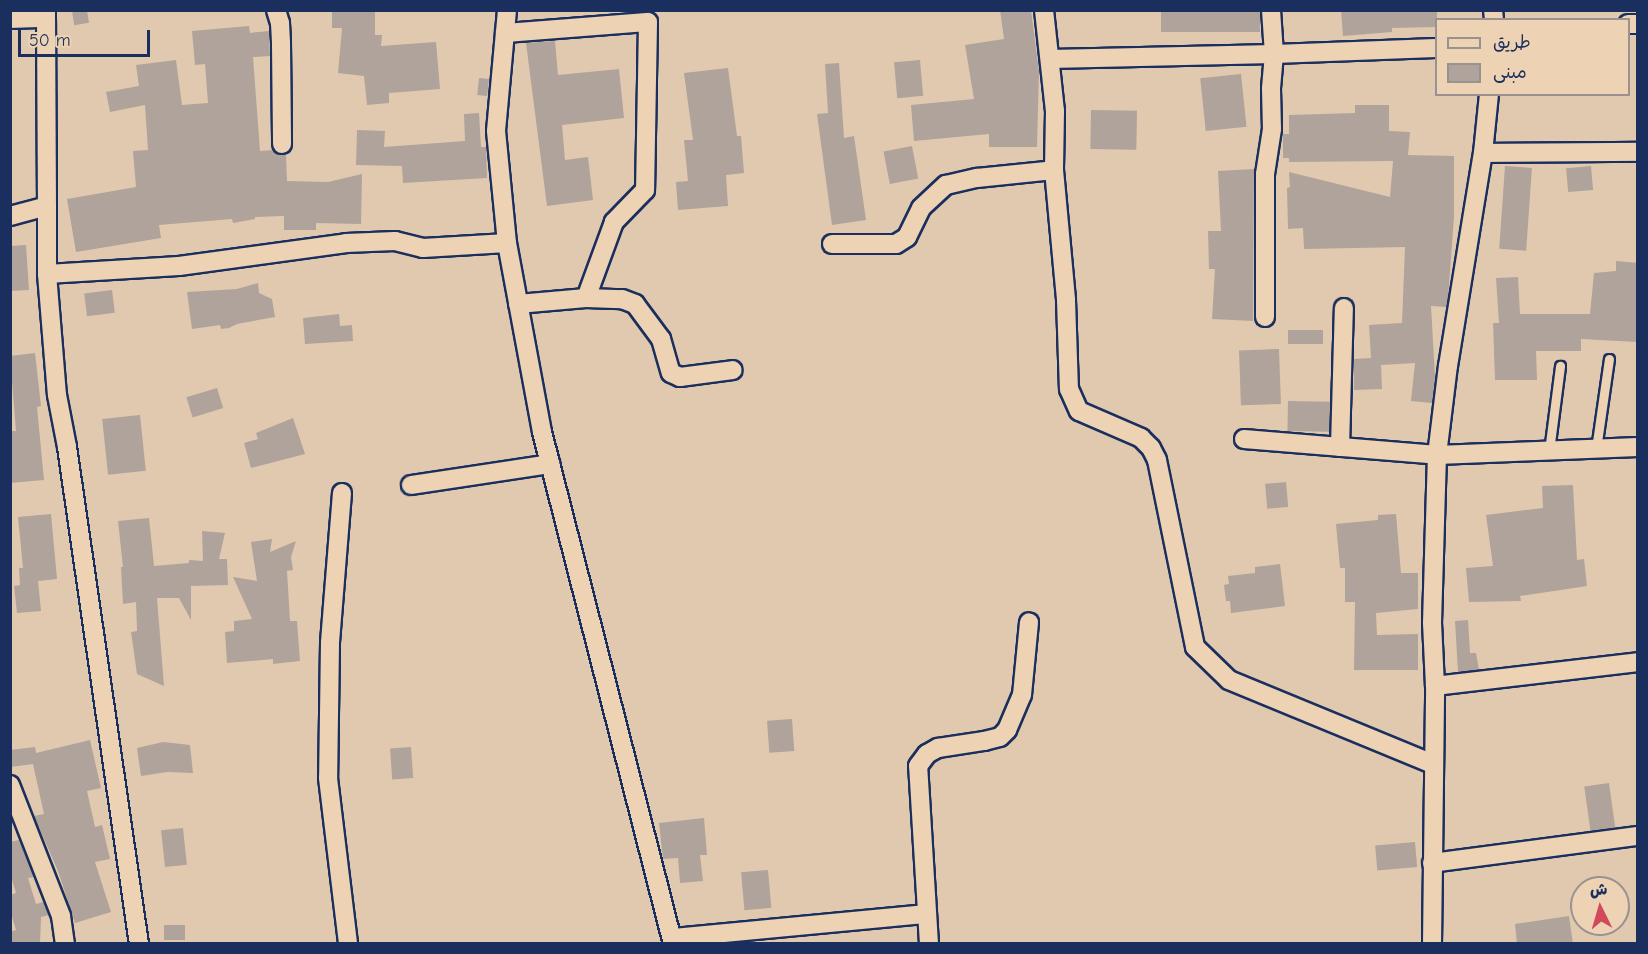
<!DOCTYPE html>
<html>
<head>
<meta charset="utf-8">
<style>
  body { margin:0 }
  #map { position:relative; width:1648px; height:954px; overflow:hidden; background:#e0c9af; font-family:"Comic Neue","Playpen Sans Arabic",sans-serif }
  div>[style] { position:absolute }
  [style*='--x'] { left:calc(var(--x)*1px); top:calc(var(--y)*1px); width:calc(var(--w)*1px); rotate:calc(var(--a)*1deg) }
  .building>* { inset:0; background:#b0a39b; transform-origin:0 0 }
  .roads { filter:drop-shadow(2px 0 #1b2f5e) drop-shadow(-2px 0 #1b2f5e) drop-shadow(0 2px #1b2f5e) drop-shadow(0 -2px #1b2f5e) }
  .lane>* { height:9px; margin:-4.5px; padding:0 4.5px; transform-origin:4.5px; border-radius:4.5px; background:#edd3b4 }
  .street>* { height:18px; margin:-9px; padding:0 9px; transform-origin:9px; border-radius:9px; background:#edd3b4 }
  span { translate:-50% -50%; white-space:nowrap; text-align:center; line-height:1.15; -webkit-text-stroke:5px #edd3b4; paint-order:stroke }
  .frame { position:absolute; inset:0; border:12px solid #1b2f5e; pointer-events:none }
  .legend { position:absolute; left:1435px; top:18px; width:195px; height:78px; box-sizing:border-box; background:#edd3b4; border:2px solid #999192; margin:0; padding:8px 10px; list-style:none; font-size:18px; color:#1b2f5e }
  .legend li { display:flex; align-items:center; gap:12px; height:30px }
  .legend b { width:30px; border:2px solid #999192 }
  .north { position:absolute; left:1570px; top:876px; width:60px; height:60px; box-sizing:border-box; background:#edd3b4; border:2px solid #999192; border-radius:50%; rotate:355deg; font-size:16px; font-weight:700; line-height:24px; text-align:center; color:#1b2f5e }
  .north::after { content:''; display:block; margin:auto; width:21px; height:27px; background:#d1495b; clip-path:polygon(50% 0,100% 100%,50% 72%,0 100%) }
  .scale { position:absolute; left:18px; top:30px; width:132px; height:27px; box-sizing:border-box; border:3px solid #1b2f5e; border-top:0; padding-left:8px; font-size:18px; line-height:21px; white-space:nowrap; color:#1b2f5e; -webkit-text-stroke:4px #edd3b4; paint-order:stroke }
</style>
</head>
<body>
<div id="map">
  <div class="building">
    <i style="left:87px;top:10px;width:13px;height:15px;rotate:81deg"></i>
    <i style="clip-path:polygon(332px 10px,375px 10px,375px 35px,382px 35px,381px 46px,436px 42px,440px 89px,389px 93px,389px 103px,367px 105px,364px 76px,338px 73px,342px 28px,332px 28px)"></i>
    <i style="clip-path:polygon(1000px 10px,1031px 10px,1039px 71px,1037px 147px,989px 147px,989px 134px,914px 141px,911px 105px,974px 99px,965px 45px,1004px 39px)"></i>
    <i style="left:1161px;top:10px;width:99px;height:22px"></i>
    <i style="clip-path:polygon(1341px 10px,1437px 10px,1437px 27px,1392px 28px,1392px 32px,1343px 36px)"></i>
    <i style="clip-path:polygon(249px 26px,250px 33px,269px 31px,270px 56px,253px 57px,260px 151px,273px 150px,277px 154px,286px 154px,287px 181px,328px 182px,362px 174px,361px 224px,316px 223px,316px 230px,284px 230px,284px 216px,255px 217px,255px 219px,233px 223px,232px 219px,159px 225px,161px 238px,76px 252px,67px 199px,136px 187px,133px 151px,148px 150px,145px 105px,110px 112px,106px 92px,139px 86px,136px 65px,176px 60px,182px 105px,208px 103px,205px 64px,195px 65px,192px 31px)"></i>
    <i style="clip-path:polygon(555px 41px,558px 75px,619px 69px,624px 118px,562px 125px,565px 160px,588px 157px,593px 200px,547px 206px,526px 43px)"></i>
    <i style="left:920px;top:60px;width:36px;height:26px;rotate:85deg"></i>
    <i style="clip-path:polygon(839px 63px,844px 138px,854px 136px,866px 220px,832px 225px,817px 114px,828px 113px,825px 64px)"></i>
    <i style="clip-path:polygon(728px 68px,737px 136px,741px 136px,744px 173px,726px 175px,728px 206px,678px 210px,676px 182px,688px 181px,684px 140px,693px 140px,684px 73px)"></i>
    <i style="left:1241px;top:74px;width:53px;height:41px;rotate:84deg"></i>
    <i style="left:479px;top:78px;width:10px;height:17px;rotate:6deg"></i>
    <i style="clip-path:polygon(1355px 105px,1389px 105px,1389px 131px,1410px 132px,1408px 155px,1454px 156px,1454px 217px,1448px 298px,1446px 307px,1431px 306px,1435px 377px,1432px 403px,1411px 401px,1415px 363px,1381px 365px,1382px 389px,1354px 390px,1354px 359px,1371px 358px,1369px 325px,1402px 323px,1405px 247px,1304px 249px,1303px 228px,1288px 229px,1287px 188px,1290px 187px,1289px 172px,1390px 197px,1393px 161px,1289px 162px,1289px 158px,1283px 158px,1283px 134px,1289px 134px,1289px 115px,1355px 113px)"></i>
    <i style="left:1091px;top:110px;width:46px;height:39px;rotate:1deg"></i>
    <i style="clip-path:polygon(479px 113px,481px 147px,486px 147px,487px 178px,403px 183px,402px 166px,356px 165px,357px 130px,385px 131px,384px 147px,465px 141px,464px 114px)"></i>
    <i style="left:912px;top:146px;width:33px;height:29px;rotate:79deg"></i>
    <i style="left:1505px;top:166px;width:27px;height:83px;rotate:4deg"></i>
    <i style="left:1591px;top:166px;width:24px;height:25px;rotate:85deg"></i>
    <i style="clip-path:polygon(1254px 169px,1253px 321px,1212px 319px,1215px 269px,1209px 269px,1208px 231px,1221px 231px,1218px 171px)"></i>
    <i style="clip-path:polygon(26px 245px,29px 290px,10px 291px,10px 246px)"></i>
    <i style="clip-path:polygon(1616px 261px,1638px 263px,1638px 342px,1581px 339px,1581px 351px,1536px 351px,1537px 380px,1495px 380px,1493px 323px,1499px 323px,1496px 278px,1518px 277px,1520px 314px,1590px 314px,1594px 273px,1616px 271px)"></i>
    <i style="clip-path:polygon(258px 283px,259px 293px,272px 299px,275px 317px,237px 324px,229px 328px,221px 329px,220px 325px,192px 329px,187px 292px,237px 289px)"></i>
    <i style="left:112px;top:290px;width:23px;height:28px;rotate:83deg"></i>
    <i style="clip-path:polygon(339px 314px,340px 326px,352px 325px,353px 341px,305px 344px,303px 318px)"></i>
    <i style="left:1323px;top:330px;width:14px;height:35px;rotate:90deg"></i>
    <i style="left:1279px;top:349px;width:55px;height:40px;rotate:88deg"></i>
    <i style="clip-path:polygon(35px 353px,41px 406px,37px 407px,44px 480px,10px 483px,10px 431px,16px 431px,10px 356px)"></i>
    <i style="left:217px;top:388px;width:21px;height:32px;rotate:73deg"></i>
    <i style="left:1288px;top:401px;width:42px;height:30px;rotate:1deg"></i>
    <i style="left:140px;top:415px;width:56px;height:38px;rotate:84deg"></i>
    <i style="clip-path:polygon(293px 418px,305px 454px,251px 468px,244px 443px,258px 439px,256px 433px)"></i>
    <i style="left:1286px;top:482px;width:25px;height:21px;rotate:85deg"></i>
    <i style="clip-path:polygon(1573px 485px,1577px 560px,1584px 559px,1587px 586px,1520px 596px,1521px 601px,1469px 602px,1466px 568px,1493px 566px,1486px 515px,1543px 508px,1542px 486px)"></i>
    <i style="clip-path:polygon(51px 514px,57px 579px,38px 581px,41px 611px,17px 613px,14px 586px,20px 585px,19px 568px,23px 568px,18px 517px)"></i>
    <i style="clip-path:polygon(1396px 514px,1401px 573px,1418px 573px,1418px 609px,1376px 613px,1377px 635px,1418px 634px,1418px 670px,1354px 670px,1355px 602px,1345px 602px,1345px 568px,1340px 568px,1336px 524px,1378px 520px,1378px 515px)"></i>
    <i style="clip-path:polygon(149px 518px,154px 566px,189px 563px,189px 560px,203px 561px,202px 531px,225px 533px,219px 559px,227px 559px,228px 585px,191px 586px,191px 620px,179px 598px,157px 598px,164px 686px,137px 674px,131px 632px,137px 631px,136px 602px,123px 604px,121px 567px,123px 567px,118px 521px)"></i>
    <i style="clip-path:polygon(272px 539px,270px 552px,296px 541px,291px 557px,293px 570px,287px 571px,290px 621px,297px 621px,300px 661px,273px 664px,273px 659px,227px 663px,225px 632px,234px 631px,234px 621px,252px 619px,233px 577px,257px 581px,251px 542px)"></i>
    <i style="clip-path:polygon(1280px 564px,1285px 606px,1231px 613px,1230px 601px,1226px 601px,1224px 585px,1229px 584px,1228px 576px,1255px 573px,1255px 567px)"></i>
    <i style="clip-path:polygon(1468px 620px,1470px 653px,1476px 653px,1479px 670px,1458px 672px,1455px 621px)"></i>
    <i style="left:792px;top:719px;width:32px;height:25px;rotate:86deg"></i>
    <i style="clip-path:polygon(90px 740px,101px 788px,87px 791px,95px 827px,102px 825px,110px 859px,95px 862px,111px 912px,75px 923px,58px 871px,34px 816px,44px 814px,33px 764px,10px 767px,10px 750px,35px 747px,36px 753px)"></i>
    <i style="clip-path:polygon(163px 742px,190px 745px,193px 773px,167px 772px,141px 776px,137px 748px)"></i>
    <i style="left:411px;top:747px;width:31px;height:21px;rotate:86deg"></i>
    <i style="left:1609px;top:783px;width:45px;height:25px;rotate:82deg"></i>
    <i style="clip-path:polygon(704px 818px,707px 855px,700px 855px,703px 881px,680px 883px,678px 858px,663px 859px,659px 823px)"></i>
    <i style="left:183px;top:828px;width:37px;height:22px;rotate:84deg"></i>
    <i style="clip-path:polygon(19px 840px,34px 877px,28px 878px,36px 904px,43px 902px,49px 915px,41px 917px,40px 944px,10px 944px,10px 932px,16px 930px,10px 910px,10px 895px,16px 893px,10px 873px,10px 842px)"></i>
    <i style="left:1415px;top:842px;width:25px;height:40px;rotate:85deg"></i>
    <i style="left:768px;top:870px;width:38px;height:27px;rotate:85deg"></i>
    <i style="clip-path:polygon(1569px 916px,1573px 944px,1517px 944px,1515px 924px)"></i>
    <i style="left:164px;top:925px;width:21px;height:15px"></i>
  </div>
  <div class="roads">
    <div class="lane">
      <i style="--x:1596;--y:449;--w:91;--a:-81.8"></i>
      <i style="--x:1549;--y:451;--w:86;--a:-82.6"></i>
    </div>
    <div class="street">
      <i style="--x:276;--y:10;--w:14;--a:73"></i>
      <i style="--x:280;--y:23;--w:21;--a:87"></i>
      <i style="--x:281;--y:44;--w:100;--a:89.4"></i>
      <i style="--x:507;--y:10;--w:121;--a:95.2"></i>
      <i style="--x:496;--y:131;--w:113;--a:84.4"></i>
      <i style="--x:507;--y:243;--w:192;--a:79.5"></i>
      <i style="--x:542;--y:432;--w:528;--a:75.65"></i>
      <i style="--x:1044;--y:10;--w:102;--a:83.8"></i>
      <i style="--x:1055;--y:111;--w:59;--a:91"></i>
      <i style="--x:1054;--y:170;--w:131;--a:84.7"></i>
      <i style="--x:1066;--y:300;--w:89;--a:88.1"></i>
      <i style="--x:1069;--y:389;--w:24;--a:66"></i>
      <i style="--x:1079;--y:411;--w:68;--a:23.5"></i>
      <i style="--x:1141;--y:438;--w:14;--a:45"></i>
      <i style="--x:1151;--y:448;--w:13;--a:63"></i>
      <i style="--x:1157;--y:460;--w:191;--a:78.5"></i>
      <i style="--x:1195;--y:647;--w:47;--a:44.1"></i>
      <i style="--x:1229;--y:680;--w:221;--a:22.4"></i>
      <i style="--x:1271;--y:10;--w:44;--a:86.1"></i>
      <i style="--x:1274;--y:54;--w:162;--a:-2.1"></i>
      <i style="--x:1493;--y:10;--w:10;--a:84"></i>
      <i style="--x:10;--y:19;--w:36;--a:-2"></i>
      <i style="--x:1628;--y:24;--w:10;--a:0"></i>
      <i style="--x:505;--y:33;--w:143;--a:-4.4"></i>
      <i style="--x:648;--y:22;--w:168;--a:91"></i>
      <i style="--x:645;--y:190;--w:45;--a:134.1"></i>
      <i style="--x:614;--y:222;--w:81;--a:110.2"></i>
      <i style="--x:1050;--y:59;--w:224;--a:-1.3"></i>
      <i style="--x:1274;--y:54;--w:35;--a:95"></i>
      <i style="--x:1271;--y:89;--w:40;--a:88.6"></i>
      <i style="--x:1272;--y:129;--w:46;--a:98.8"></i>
      <i style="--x:1265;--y:174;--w:143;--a:90"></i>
      <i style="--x:1483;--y:153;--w:155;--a:-0.4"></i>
      <i style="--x:47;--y:206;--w:68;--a:90"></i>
      <i style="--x:47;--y:274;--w:121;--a:85.3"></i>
      <i style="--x:57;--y:395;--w:53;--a:79.1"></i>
      <i style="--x:67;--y:447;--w:502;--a:81.76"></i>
      <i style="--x:10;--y:216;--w:38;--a:-15"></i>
      <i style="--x:47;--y:206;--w:196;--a:-90.3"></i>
      <i style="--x:832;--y:244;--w:64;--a:0"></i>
      <i style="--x:896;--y:244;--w:13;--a:-32"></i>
      <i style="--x:907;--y:237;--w:32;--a:-64"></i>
      <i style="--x:921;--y:208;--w:34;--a:-43"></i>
      <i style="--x:946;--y:185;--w:32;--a:-13"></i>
      <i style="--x:977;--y:178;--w:77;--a:-5.9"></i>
      <i style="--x:47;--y:274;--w:132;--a:-3.5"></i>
      <i style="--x:179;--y:266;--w:169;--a:-7.8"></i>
      <i style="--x:346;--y:243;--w:49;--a:-2.3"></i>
      <i style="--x:395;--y:241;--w:29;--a:14"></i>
      <i style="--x:423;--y:248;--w:84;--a:-3.4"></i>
      <i style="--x:518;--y:304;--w:68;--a:-5"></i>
      <i style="--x:586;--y:298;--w:36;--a:2"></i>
      <i style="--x:622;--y:299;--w:14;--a:21"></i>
      <i style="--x:635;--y:304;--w:44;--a:53.4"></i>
      <i style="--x:661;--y:339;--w:35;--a:74"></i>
      <i style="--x:671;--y:373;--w:10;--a:24"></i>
      <i style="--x:680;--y:377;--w:53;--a:-7.5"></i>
      <i style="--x:1244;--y:439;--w:194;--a:4.7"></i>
      <i style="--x:1437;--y:455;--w:201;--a:-2.3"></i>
      <i style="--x:1340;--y:447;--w:139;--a:-88.4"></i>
      <i style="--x:411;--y:485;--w:141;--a:-8.6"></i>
      <i style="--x:342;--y:493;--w:150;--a:94.6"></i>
      <i style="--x:330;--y:643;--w:135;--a:90.8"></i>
      <i style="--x:328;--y:778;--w:167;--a:83.1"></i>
      <i style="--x:1435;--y:686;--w:204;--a:-6.7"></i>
      <i style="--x:10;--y:785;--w:141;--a:68.7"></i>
      <i style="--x:61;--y:916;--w:28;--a:82"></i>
      <i style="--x:1432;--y:863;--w:208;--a:-7.5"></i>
      <i style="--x:672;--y:938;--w:255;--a:-5.4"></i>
      <i style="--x:929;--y:944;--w:178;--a:-93.5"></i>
      <i style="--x:918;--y:766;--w:15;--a:-53"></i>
      <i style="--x:927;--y:754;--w:13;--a:-29"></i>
      <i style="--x:938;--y:748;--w:47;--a:-8.7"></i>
      <i style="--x:984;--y:741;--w:16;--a:-14"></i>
      <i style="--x:1000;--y:737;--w:10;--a:-45"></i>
      <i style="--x:1007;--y:730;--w:38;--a:-67"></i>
      <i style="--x:1022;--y:695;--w:73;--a:-84.5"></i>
      <i style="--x:1432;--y:944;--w:258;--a:-89.3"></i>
      <i style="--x:1435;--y:686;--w:63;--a:-92.7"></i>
      <i style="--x:1432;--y:623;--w:168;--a:-88.3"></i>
      <i style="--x:1437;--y:455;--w:90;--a:-83"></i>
      <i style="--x:1448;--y:366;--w:216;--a:-80.7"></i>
      <i style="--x:1483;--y:153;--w:59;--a:-84.2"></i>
    </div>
  </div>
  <div class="frame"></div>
  <ul class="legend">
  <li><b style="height:8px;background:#edd3b4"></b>طريق</li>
  <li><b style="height:16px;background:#b0a39b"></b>مبنى</li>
  </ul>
  <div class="north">ش</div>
  <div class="scale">50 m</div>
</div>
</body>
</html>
